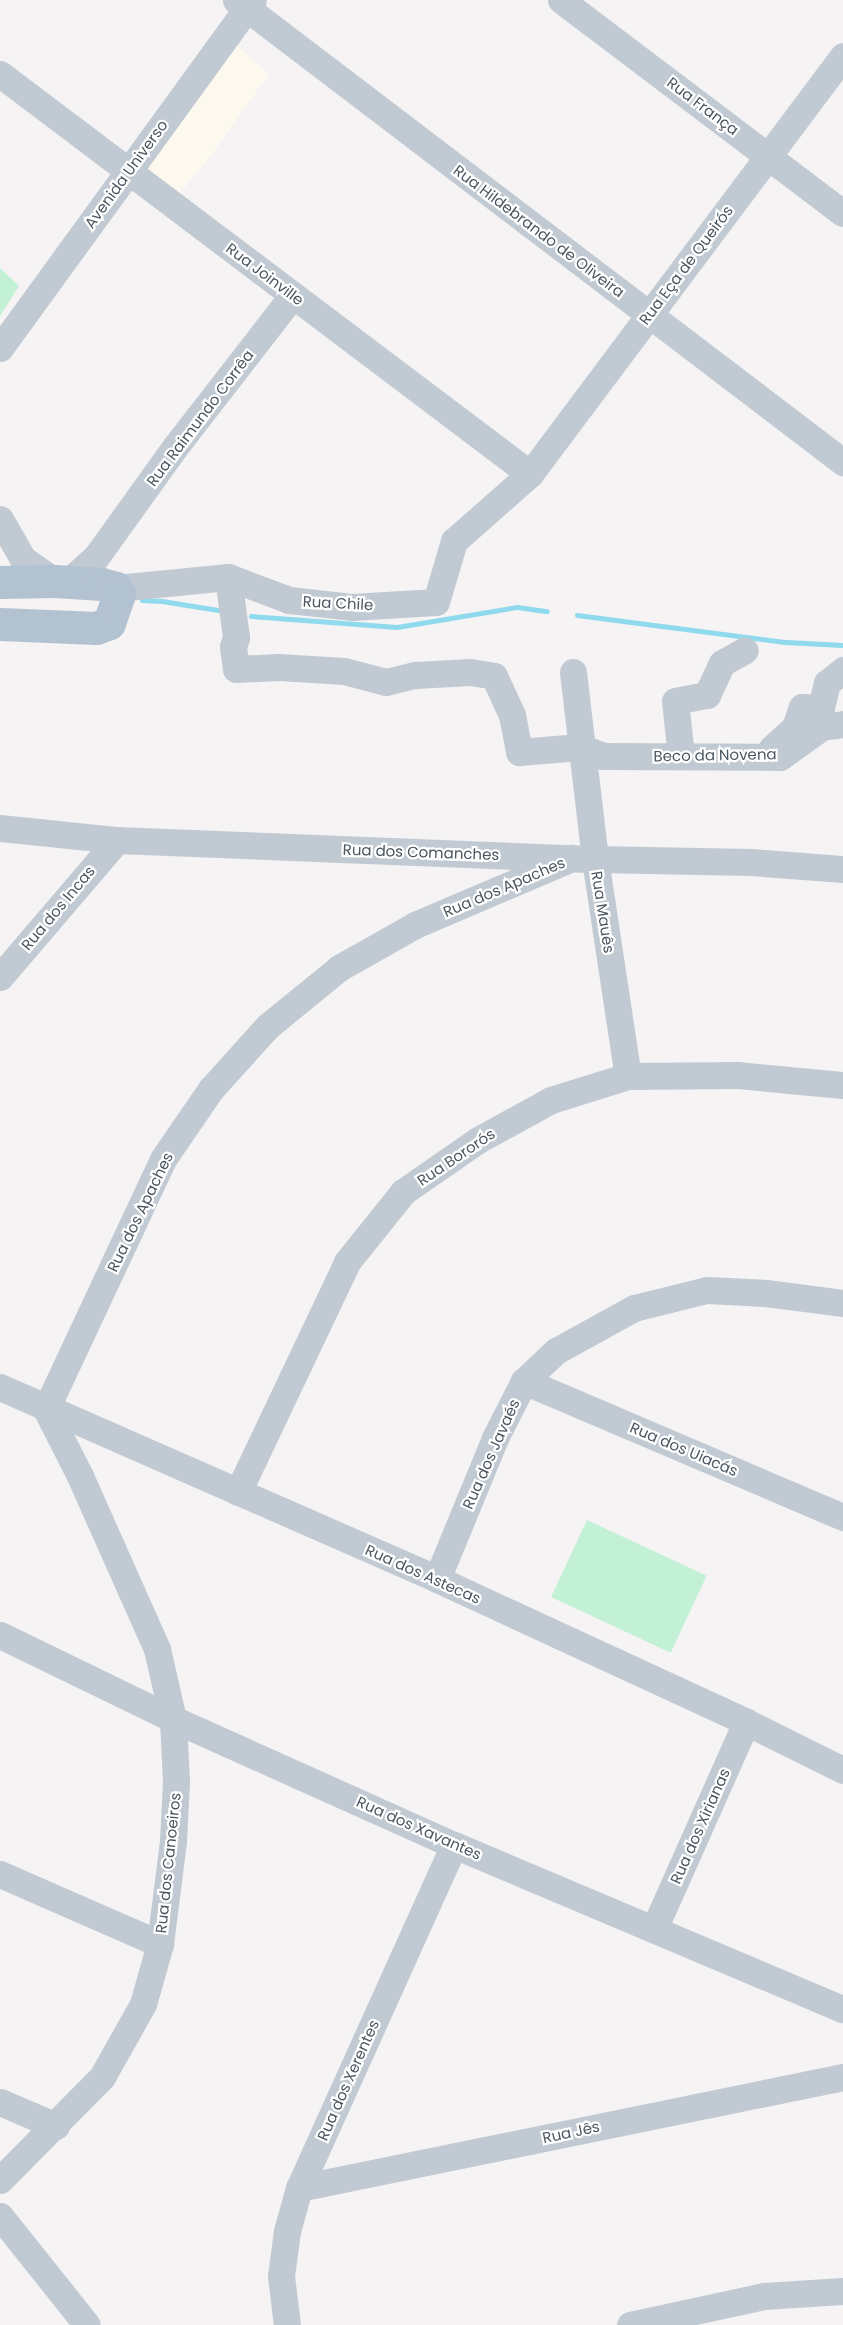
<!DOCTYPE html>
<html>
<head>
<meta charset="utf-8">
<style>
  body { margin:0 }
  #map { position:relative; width:843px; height:2325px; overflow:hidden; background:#f5f3f3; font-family:Poppins,sans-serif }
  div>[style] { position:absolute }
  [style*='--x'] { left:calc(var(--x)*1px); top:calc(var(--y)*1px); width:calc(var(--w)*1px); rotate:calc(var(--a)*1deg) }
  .commercial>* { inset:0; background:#fdf9ef }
  .green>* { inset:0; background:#c3f1d5; transform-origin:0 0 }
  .stream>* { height:5px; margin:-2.5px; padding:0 2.5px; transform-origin:2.5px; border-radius:2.5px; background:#90daee }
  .minor>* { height:27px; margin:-13.5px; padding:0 13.5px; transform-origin:13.5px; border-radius:13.5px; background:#c1cad2 }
  .major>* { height:33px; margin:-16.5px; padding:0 16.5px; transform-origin:16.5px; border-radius:16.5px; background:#b3c2d1 }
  span { translate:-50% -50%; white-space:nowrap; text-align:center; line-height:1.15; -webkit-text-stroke:4.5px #fff; paint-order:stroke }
  .street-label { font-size:15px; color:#4a5661 }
</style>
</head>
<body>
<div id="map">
  <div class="commercial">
    <i style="clip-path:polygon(236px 45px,269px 74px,210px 157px,179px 194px,143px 167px)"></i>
  </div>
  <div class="green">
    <i style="clip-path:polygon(0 268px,19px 286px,0 316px)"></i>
    <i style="left:587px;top:1520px;width:132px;height:85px;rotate:25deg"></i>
  </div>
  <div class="stream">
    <i style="--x:142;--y:600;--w:20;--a:3"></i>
    <i style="--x:162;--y:601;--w:63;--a:9.2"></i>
    <i style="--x:577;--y:615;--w:211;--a:7.4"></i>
    <i style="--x:786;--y:642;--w:57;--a:3"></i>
    <i style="--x:251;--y:616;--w:146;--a:4.3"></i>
    <i style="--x:397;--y:627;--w:122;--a:-9.5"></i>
    <i style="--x:517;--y:607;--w:30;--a:8"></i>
  </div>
  <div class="minor">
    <i style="--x:236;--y:0;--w:763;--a:37.28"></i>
    <i style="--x:561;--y:0;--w:353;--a:37.1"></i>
    <i style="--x:0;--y:74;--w:664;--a:37.04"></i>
    <i style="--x:0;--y:348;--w:430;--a:-54"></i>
    <i style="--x:0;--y:519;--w:46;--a:60.1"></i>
    <i style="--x:23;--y:559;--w:39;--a:35"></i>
    <i style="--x:228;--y:577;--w:61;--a:82.4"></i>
    <i style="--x:236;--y:637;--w:10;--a:107"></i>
    <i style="--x:233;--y:647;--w:22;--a:82"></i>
    <i style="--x:236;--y:669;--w:43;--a:-2.7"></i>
    <i style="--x:279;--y:667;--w:65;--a:3.5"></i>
    <i style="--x:344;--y:671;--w:43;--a:14.7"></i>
    <i style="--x:386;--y:682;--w:30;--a:-14"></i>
    <i style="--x:415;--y:675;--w:55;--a:-3.1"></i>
    <i style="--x:470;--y:672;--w:24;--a:9"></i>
    <i style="--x:494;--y:676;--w:43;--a:65.2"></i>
    <i style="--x:512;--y:715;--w:38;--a:79"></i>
    <i style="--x:519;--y:752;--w:61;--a:-4.7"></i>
    <i style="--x:580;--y:747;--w:25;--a:21"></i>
    <i style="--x:603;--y:756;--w:177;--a:0.3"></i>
    <i style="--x:780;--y:757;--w:52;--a:-35.5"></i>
    <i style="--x:822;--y:727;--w:21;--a:-8"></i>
    <i style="--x:67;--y:583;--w:39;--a:-42"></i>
    <i style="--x:96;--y:557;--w:135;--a:-54.3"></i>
    <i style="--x:175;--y:447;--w:192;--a:-52.2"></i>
    <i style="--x:116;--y:588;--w:113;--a:-5.6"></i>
    <i style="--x:228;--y:577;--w:65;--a:20.7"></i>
    <i style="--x:289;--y:600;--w:63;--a:6.3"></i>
    <i style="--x:352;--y:607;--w:84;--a:-3.4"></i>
    <i style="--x:436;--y:602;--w:64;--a:-73.6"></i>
    <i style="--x:454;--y:541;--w:101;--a:-41.4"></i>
    <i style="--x:530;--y:474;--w:522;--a:-53.17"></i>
    <i style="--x:573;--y:672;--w:188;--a:83.3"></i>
    <i style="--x:595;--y:859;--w:219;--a:81.4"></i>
    <i style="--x:772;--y:748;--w:31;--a:-42"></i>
    <i style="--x:795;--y:727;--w:21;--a:-71"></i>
    <i style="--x:802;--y:707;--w:19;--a:3"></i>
    <i style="--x:821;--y:708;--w:26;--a:-77"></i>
    <i style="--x:827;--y:683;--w:21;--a:-39"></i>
    <i style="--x:681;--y:756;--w:55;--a:-96.2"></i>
    <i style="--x:675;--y:701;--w:33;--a:-11"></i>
    <i style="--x:707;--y:695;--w:35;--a:-65"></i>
    <i style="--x:722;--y:663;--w:26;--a:-29"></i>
    <i style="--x:0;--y:828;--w:118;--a:5.9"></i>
    <i style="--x:117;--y:840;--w:478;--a:2.3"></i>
    <i style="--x:595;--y:859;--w:155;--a:1.1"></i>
    <i style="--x:750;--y:862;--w:93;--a:4.3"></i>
    <i style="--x:0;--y:977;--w:180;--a:-49.5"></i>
    <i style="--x:524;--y:1381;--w:347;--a:23.1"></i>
    <i style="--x:0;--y:1387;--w:477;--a:23.7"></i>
    <i style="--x:437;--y:1579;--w:340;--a:24.8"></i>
    <i style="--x:746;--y:1722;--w:108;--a:26.3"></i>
    <i style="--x:238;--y:1492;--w:255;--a:-64.6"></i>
    <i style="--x:347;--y:1262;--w:90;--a:-51.3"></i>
    <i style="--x:403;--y:1192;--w:91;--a:-34.7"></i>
    <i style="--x:478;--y:1140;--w:83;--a:-28.7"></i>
    <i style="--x:551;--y:1100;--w:81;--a:-17.3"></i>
    <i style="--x:628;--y:1076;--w:109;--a:-0.5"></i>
    <i style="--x:737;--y:1075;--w:106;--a:5.4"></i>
    <i style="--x:437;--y:1579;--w:152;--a:-67.6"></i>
    <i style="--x:495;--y:1438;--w:64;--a:-63"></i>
    <i style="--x:524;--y:1381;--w:44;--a:-43.2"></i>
    <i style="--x:556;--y:1351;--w:89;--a:-28.9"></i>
    <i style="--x:634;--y:1308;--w:75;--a:-13.9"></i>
    <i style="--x:707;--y:1290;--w:59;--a:2.9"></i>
    <i style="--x:766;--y:1293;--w:78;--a:7.4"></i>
    <i style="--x:0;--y:1635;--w:192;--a:25.9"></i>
    <i style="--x:173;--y:1719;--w:308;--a:24.2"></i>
    <i style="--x:454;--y:1845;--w:422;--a:22.9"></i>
    <i style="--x:0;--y:1874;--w:175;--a:23.6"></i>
    <i style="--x:654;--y:1929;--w:227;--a:-66"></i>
    <i style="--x:0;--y:2102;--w:61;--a:23.2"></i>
    <i style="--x:0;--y:2180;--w:145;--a:-45.3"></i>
    <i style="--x:102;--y:2077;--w:84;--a:-60.7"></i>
    <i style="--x:143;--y:2004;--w:62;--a:-74.2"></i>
    <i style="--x:160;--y:1944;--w:104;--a:-82.8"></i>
    <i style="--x:173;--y:1841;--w:60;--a:-87.1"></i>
    <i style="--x:176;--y:1781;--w:62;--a:-92.8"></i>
    <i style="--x:173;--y:1719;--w:72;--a:-102.9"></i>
    <i style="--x:157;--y:1649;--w:192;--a:-114"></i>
    <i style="--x:79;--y:1474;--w:73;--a:-116.9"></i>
    <i style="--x:46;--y:1409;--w:276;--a:-64.9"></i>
    <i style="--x:163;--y:1159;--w:85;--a:-55.6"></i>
    <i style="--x:211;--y:1089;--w:85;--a:-47.9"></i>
    <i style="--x:268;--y:1026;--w:92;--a:-39.2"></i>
    <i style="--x:339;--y:968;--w:87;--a:-29.5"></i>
    <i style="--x:415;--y:925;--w:171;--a:-23.1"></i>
    <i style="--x:299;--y:2188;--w:555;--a:-11.53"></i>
    <i style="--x:0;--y:2216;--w:139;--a:51.4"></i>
    <i style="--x:287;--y:2325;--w:49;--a:-97"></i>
    <i style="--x:281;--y:2276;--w:45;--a:-82.4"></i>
    <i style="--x:287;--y:2231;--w:45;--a:-74.4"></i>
    <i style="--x:299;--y:2188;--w:376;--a:-65.7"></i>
    <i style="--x:630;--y:2325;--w:137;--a:-12.2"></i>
    <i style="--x:764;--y:2296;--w:79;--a:-3.6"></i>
  </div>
  <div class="major">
    <i style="--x:0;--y:582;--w:55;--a:-1"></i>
    <i style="--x:55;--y:581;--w:47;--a:3.7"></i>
    <i style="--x:102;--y:584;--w:15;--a:16"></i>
    <i style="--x:116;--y:588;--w:7;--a:63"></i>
    <i style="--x:119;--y:594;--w:31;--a:109"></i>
    <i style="--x:109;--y:623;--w:14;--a:159"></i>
    <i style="--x:96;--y:628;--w:96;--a:-177.6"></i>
  </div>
  <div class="street-label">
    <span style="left:703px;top:106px;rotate:37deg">Rua França</span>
    <span style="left:126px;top:174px;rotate:-54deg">Avenida Universo</span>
    <span style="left:539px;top:231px;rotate:37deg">Rua Hildebrando de Oliveira</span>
    <span style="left:686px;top:265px;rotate:-53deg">Rua Eça de Queirós</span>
    <span style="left:265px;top:274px;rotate:37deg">Rua Joinville</span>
    <span style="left:200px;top:418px;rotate:-53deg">Rua Raimundo Corrêa</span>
    <span style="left:338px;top:603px;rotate:3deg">Rua Chile</span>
    <span style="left:715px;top:755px;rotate:-1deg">Beco da Novena</span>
    <span style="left:421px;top:852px;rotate:2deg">Rua dos Comanches</span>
    <span style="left:504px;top:887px;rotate:-23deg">Rua dos Apaches</span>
    <span style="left:58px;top:908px;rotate:-50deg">Rua dos Incas</span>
    <span style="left:603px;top:912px;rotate:81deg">Rua Mauês</span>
    <span style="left:456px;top:1157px;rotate:-34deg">Rua Bororós</span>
    <span style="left:140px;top:1212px;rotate:-64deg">Rua dos Apaches</span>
    <span style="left:684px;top:1449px;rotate:23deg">Rua dos Uiacás</span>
    <span style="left:491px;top:1454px;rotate:-66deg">Rua dos Javaés</span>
    <span style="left:423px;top:1574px;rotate:24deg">Rua dos Astecas</span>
    <span style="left:700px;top:1826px;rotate:-66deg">Rua dos Xirianas</span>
    <span style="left:419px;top:1828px;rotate:24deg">Rua dos Xavantes</span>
    <span style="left:168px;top:1863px;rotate:-84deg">Rua dos Canoeiros</span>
    <span style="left:348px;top:2080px;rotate:-66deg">Rua dos Xerentes</span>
    <span style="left:571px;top:2132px;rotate:-12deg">Rua Jês</span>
  </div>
</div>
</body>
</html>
